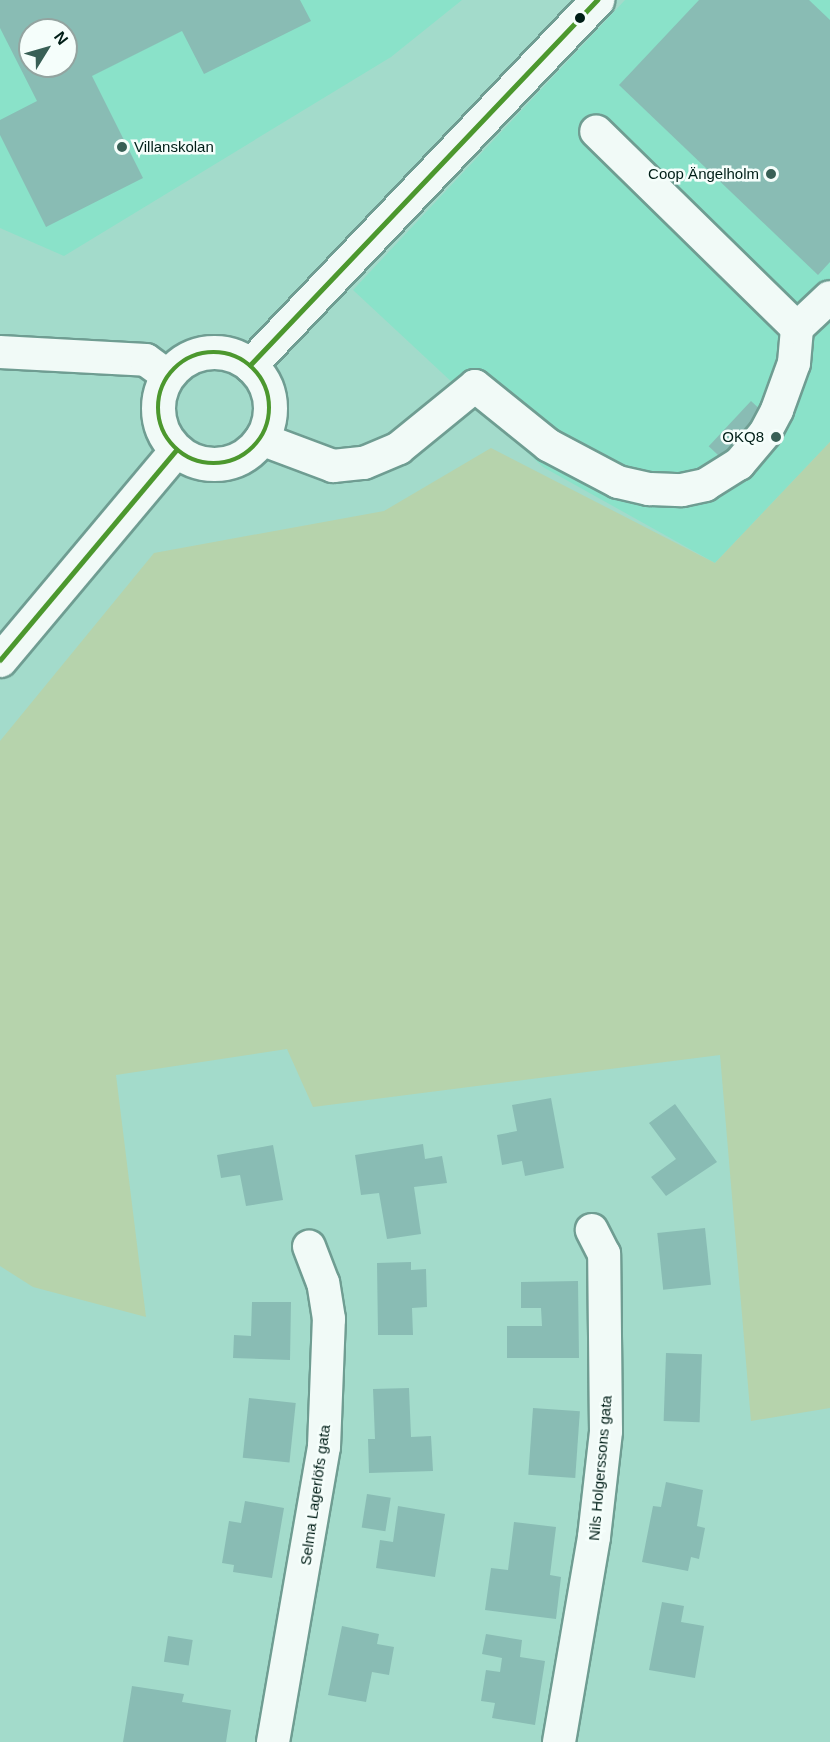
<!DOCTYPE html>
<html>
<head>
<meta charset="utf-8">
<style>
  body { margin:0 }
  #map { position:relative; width:830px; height:1742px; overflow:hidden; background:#a3dbcb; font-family:Helvetica,sans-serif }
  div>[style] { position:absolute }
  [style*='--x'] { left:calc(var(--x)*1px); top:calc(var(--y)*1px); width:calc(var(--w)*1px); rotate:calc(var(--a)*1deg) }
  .built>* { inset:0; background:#8ae2c9 }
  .green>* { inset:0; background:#b6d3ac }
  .building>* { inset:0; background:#89bcb4; transform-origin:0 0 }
  .roads { filter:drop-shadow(2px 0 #6f9d92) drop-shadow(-2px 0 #6f9d92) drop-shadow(0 2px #6f9d92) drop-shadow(0 -2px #6f9d92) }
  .minor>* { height:32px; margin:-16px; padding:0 16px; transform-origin:16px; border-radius:16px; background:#f1faf7 }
  .major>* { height:33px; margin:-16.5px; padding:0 16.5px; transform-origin:16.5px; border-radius:16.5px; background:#f1faf7 }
  .major>.ring { margin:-16.5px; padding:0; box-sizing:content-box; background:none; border:33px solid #f1faf7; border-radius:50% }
  .bus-1>* { height:4.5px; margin:-2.25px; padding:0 2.25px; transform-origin:2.25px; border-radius:2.25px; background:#4c982e }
  .bus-1>.ring { margin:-2.25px; padding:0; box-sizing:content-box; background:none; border:4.5px solid #4c982e; border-radius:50% }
  .dots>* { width:16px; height:16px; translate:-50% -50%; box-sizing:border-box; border:3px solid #f5fefb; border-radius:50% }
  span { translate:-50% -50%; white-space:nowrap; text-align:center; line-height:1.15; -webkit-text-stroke:5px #f5fefb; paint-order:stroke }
  .poi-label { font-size:15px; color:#001e17 }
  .left { translate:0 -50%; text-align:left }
  .right { translate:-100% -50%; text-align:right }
  .street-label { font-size:15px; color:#001e17 }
  .north { position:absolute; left:18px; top:18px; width:60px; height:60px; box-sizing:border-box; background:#f5fefb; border:2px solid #93a4a0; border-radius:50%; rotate:53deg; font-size:16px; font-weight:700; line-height:24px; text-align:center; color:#001e17 }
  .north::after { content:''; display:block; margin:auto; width:21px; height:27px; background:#396056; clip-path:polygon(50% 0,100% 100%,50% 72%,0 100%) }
</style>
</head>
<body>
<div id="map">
  <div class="built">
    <i style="clip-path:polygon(evenodd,0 0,462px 0,391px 57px,64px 256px,0 228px,0 0,30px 30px,66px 30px,66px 66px,30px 66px,30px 30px)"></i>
    <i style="clip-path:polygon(625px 0,830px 0,830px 442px,715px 563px,543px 467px,353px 290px)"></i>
  </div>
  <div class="green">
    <i style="clip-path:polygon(830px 442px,830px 1408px,751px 1421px,720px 1055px,313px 1107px,287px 1049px,116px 1075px,146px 1317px,33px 1287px,0 1266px,0 741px,154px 553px,384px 511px,491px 448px,715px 563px)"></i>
  </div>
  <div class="building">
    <i style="clip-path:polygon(evenodd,0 0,300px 0,311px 21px,204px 74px,182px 31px,92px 76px,143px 178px,46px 227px,0 135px,0 120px,37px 101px,0 28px,0 0,30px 30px,66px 30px,66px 66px,30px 66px,30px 30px)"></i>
    <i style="clip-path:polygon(699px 0,809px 0,830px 20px,830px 262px,818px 275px,619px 85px)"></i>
    <i style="left:751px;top:401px;width:21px;height:62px;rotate:43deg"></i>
    <i style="clip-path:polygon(551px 1098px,564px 1168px,525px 1176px,522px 1161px,502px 1165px,497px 1135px,517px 1131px,512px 1105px)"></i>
    <i style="clip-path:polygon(675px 1104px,717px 1162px,666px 1196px,651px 1177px,676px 1159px,649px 1123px)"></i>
    <i style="clip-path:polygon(423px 1144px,425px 1159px,442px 1156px,447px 1183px,414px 1187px,421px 1234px,387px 1239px,379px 1193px,361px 1195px,355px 1155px)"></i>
    <i style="clip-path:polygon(273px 1145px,283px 1200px,246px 1206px,240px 1175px,221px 1178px,217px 1155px)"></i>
    <i style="left:705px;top:1228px;width:57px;height:48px;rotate:84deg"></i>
    <i style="clip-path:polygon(411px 1262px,411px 1270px,426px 1269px,427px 1307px,412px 1308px,413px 1335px,378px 1335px,377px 1263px)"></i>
    <i style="clip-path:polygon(578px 1281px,579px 1358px,507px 1358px,507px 1326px,542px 1326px,541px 1308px,521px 1308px,521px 1282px)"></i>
    <i style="clip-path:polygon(252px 1302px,291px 1302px,290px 1360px,233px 1358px,234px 1335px,251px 1336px)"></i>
    <i style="left:666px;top:1353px;width:36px;height:68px;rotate:2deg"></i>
    <i style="clip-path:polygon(409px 1388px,411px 1437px,431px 1436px,433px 1471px,369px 1473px,368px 1439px,375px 1439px,373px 1389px)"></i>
    <i style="left:249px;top:1398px;width:47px;height:60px;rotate:6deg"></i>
    <i style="left:533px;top:1408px;width:47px;height:67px;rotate:4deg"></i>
    <i style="clip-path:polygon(666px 1482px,703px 1490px,697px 1526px,705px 1528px,699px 1559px,691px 1557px,688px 1571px,642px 1562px,653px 1506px,661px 1507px)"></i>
    <i style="left:367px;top:1494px;width:24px;height:34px;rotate:9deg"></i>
    <i style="clip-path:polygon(245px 1501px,284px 1508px,272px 1578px,233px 1572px,234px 1565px,222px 1563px,229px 1521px,241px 1523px)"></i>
    <i style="clip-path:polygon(398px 1506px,445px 1514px,435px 1577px,376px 1568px,380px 1540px,393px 1542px)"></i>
    <i style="clip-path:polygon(514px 1522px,556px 1527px,550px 1575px,561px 1577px,556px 1619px,485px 1610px,491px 1568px,508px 1570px)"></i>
    <i style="clip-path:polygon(662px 1602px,684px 1606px,681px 1622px,704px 1626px,695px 1678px,649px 1670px)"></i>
    <i style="clip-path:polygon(342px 1626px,379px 1634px,377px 1644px,394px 1647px,389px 1675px,372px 1672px,366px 1702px,328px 1695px)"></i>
    <i style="clip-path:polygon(486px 1634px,522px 1640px,520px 1657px,545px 1661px,535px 1725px,492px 1718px,495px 1703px,481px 1701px,486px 1670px,500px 1672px,502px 1658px,482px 1654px)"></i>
    <i style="left:168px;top:1636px;width:25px;height:26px;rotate:9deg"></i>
    <i style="clip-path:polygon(132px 1686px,184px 1694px,182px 1702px,231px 1710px,226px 1742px,123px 1742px)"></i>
  </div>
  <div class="roads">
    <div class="minor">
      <i style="--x:797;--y:328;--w:45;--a:-43.2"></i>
      <i style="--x:0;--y:352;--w:146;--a:3.1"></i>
      <i style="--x:146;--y:360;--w:27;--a:36"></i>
      <i style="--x:261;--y:439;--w:77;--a:20.6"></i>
      <i style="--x:333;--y:466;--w:31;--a:-6"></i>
      <i style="--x:364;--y:463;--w:38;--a:-23"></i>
      <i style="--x:399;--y:448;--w:98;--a:-39.2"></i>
      <i style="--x:475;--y:386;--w:94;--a:38.9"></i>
      <i style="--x:548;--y:445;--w:79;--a:27.9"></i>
      <i style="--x:618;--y:482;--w:32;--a:13"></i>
      <i style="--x:649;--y:489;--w:33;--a:2"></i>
      <i style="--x:682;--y:490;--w:24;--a:-12"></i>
      <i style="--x:705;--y:485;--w:40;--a:-32"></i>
      <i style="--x:739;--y:464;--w:40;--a:-50"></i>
      <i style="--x:765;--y:433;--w:26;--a:-62"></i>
      <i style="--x:777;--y:410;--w:50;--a:-70.1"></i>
      <i style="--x:794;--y:363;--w:35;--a:-85"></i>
      <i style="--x:797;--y:328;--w:281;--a:-135.6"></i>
      <i style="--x:273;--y:1742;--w:299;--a:-80.2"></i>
      <i style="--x:324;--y:1447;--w:128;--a:-87.8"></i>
      <i style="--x:329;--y:1319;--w:36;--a:-99"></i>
      <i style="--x:323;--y:1283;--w:39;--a:-111"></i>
      <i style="--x:559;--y:1742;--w:208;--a:-80.3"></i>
      <i style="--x:594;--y:1537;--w:107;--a:-83.5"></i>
      <i style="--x:606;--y:1431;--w:177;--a:-90.6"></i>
      <i style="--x:604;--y:1254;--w:27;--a:-117"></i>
    </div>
    <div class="major">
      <i class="ring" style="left:158px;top:352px;width:79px;height:79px"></i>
      <i style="--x:250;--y:365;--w:504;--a:-46.45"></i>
      <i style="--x:0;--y:660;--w:274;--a:-50"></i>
    </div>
  </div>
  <div class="bus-1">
    <i class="ring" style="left:158px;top:352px;width:107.5px;height:107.5px"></i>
    <i style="--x:250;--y:365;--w:504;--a:-46.45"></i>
    <i style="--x:0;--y:660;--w:274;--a:-50"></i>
  </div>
  <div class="dots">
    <i style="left:580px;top:18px;background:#001e17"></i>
    <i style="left:122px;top:147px;background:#396056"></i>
    <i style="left:771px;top:174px;background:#396056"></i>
    <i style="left:776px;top:437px;background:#396056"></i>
  </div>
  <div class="poi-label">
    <span class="left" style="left:134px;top:147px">Villanskolan</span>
    <span class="right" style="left:759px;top:174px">Coop Ängelholm</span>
    <span class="right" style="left:764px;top:437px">OKQ8</span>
  </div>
  <div class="street-label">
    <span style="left:600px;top:1468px;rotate:-85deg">Nils Holgerssons gata</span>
    <span style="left:315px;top:1495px;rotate:-82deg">Selma Lagerlöfs gata</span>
  </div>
  <div class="north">N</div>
</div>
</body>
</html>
